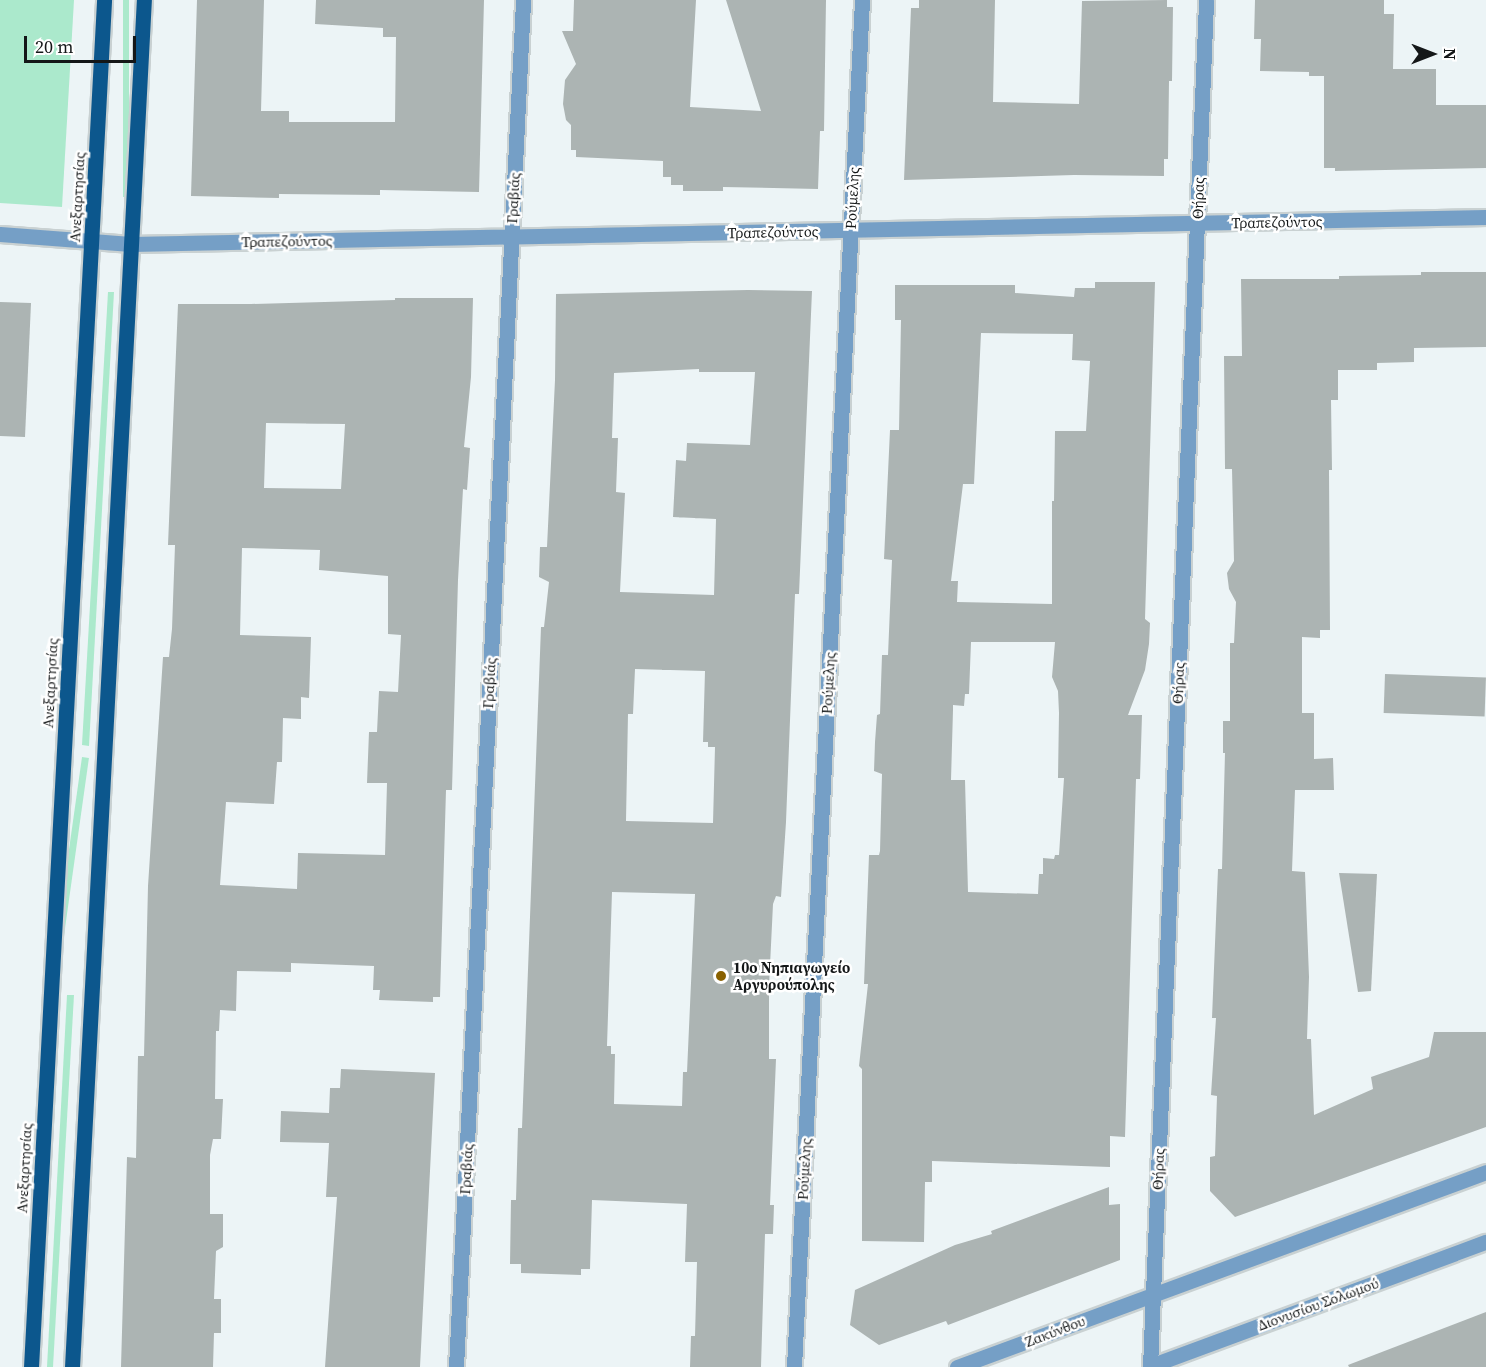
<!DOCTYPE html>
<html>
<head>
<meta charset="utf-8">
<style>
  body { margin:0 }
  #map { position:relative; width:1486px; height:1367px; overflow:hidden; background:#ecf4f6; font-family:"Source Serif 4",serif }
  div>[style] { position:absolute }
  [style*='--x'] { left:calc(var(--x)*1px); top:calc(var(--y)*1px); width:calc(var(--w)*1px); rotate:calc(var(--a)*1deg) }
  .green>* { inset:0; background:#abe9cc; transform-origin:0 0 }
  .building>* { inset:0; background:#acb4b3; transform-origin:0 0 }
  .roads { filter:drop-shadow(2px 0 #c9d1d2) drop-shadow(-2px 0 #c9d1d2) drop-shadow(0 2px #c9d1d2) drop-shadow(0 -2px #c9d1d2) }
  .minor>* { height:15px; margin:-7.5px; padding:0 7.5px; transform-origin:7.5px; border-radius:7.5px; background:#759fc6 }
  .major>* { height:15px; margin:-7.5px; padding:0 7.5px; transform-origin:7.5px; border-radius:7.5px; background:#0c578d }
  .dots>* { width:16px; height:16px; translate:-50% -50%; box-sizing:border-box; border:3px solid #fff; border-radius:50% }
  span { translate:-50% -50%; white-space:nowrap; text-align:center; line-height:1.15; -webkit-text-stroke:5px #fff; paint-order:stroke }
  .street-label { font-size:15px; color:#141718 }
  .poi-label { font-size:15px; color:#141718; font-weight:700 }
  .left { translate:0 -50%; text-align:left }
  .north { position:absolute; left:1402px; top:24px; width:60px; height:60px; -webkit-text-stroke:4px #fff; paint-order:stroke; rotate:90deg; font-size:16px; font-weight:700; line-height:24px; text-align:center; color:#141718 }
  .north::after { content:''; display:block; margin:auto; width:21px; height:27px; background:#141718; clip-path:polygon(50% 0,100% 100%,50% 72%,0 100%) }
  .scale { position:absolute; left:24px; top:36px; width:112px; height:27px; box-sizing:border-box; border:3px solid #141718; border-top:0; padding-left:8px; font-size:18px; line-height:21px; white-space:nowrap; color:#141718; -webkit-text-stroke:4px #fff; paint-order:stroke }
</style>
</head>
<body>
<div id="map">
  <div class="green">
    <i style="clip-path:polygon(0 0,74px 0,62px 207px,0 203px)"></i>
    <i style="left:123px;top:0;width:6px;height:197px"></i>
    <i style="clip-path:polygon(108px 292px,114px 292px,89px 746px,82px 745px)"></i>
    <i style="left:82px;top:757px;width:7px;height:211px;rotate:8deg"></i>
    <i style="clip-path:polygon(67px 995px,74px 995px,53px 1367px,47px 1367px)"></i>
  </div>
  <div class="building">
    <i style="clip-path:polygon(197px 0,264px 0,261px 111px,289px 111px,289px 122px,395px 122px,396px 37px,383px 37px,383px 28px,315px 24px,316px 0,484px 0,479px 192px,380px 190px,380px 195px,279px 194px,279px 198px,191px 196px)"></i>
    <i style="clip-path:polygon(574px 0,696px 0,690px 107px,761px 111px,726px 0,826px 0,824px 131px,820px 131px,818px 189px,723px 187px,723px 191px,683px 191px,683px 185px,671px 185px,671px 177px,663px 177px,663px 161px,576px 157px,576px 150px,571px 150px,571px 125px,566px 120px,563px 104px,565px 80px,576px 64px,562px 31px,573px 31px)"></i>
    <i style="clip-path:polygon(919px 0,995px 0,993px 102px,1079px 104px,1082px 1px,1167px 0,1167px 7px,1173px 7px,1172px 81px,1169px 81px,1168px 159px,1164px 159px,1164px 176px,1074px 175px,904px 180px,911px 8px,919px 8px)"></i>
    <i style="clip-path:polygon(1255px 0,1384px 0,1384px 14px,1394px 14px,1393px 69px,1436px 69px,1436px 105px,1486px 105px,1486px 168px,1335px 171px,1335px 168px,1324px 168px,1324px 76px,1309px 76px,1309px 72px,1260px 71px,1261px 39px,1254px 39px)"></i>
    <i style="clip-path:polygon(1421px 272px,1486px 272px,1486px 347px,1414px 348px,1414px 362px,1377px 363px,1377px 370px,1338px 370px,1338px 400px,1331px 400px,1332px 470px,1329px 470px,1330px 630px,1320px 630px,1320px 638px,1302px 637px,1302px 713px,1314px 713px,1314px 759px,1333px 758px,1334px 790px,1295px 790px,1292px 871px,1305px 872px,1309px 977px,1307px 1039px,1311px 1039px,1314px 1115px,1373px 1089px,1371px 1077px,1429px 1057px,1434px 1032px,1486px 1032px,1486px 1127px,1235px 1217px,1210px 1191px,1210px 1157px,1215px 1156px,1217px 1096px,1211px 1095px,1216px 1018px,1212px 1018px,1218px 869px,1222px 869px,1225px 753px,1223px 753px,1223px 721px,1230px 721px,1230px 643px,1234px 643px,1236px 602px,1229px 589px,1227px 573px,1234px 561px,1232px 469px,1225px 469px,1224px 356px,1242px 356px,1241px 279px,1339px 279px,1339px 276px,1421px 275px)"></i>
    <i style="clip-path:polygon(evenodd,1095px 282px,1155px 282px,1145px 619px,1150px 623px,1149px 644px,1145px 670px,1128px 715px,1142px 715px,1140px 779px,1136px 779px,1125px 1137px,1110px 1136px,1110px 1167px,932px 1161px,932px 1182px,925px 1182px,924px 1242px,862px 1241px,862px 1069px,859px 1066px,868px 984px,864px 984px,869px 855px,879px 855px,880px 851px,882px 774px,874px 771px,875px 742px,877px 715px,880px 714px,882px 655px,888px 655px,892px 560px,884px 559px,890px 430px,899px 430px,901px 320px,895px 320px,895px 285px,1015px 285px,1015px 293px,1074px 297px,1075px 288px,1095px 288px,1095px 282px,981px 333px,1073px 334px,1072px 360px,1090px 361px,1086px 431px,1055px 431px,1054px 501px,1052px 501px,1052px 604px,957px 602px,958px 581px,951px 581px,963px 484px,974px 484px,981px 333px,1095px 282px,971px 642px,1055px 642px,1052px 677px,1058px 691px,1059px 713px,1058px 778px,1064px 778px,1059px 855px,1055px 855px,1054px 859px,1043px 858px,1043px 874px,1039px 874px,1038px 894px,968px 892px,965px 780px,951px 780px,953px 710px,953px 705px,964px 706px,965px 694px,969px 694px,971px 642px)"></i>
    <i style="clip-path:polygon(evenodd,748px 290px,812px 291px,799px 594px,795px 594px,786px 822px,781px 897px,776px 896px,773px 904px,769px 986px,769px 1059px,776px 1059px,770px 1205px,774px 1205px,773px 1234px,765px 1234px,761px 1367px,690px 1367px,691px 1336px,695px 1336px,697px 1262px,685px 1262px,687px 1204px,592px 1200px,590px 1269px,581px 1269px,581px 1275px,521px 1273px,521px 1264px,510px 1264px,511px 1200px,516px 1200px,518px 1128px,522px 1128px,541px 627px,544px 627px,549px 582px,539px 577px,540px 547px,547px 547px,555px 380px,556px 294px,748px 290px,699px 369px,699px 372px,755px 372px,750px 445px,687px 443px,686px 461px,676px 460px,673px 517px,716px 519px,714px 595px,620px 592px,625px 493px,616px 492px,618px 438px,612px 438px,614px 373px,699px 369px,748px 290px,635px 669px,705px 671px,703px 742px,708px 742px,708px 747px,715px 747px,713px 823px,626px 821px,628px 714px,633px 714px,635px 669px,748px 290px,612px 892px,695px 894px,687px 1072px,683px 1072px,682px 1106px,614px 1104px,615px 1054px,611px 1054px,611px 1046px,607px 1046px,612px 892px)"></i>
    <i style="clip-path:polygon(evenodd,395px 298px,473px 298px,471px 377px,464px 447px,470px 448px,467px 490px,463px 489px,458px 580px,452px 790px,446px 790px,440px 997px,433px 997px,433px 1002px,379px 1000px,380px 990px,373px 990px,374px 966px,291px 963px,291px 972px,237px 971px,236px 1011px,220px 1010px,219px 1031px,216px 1031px,215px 1099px,223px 1099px,221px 1139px,213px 1139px,210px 1155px,210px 1214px,223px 1214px,223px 1247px,216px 1251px,214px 1299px,221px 1299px,221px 1333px,214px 1333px,213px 1367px,121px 1367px,127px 1157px,136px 1158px,138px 1056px,144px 1056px,148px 886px,163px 657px,169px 657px,172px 629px,175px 545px,168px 545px,178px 304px,251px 304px,395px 300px,395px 298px,266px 423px,345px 424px,341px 489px,264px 488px,266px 423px,395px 298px,242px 548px,320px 550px,319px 570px,388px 576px,388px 634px,401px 635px,398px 692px,379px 691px,377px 732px,369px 732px,367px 783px,387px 783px,385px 855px,298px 853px,297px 889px,220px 885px,226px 802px,274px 804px,277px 762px,282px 762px,283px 718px,301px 719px,301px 697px,309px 698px,311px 637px,240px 635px,242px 548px)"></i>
    <i style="clip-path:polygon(0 302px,31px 303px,25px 437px,0 436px)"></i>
    <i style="left:1385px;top:674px;width:101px;height:39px;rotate:2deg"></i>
    <i style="clip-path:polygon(1339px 873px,1377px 874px,1371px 991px,1358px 992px)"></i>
    <i style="clip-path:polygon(341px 1069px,435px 1073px,420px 1367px,325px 1367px,337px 1197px,326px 1197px,329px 1143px,280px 1142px,281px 1111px,329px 1113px,330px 1088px,340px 1088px)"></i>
    <i style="clip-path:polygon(1109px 1187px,1109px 1205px,1120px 1204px,1120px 1260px,948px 1325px,946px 1321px,879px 1345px,850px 1325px,855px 1290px,955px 1245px,992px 1234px,991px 1231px)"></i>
    <i style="clip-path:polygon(1486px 1312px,1486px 1367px,1349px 1367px,1348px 1365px)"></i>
  </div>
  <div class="roads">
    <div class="minor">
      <i style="--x:0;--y:234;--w:131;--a:4.4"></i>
      <i style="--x:131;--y:244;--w:1355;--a:-1.14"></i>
      <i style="--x:1150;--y:1366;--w:358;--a:-20.3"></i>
      <i style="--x:456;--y:1367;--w:1369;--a:-87.19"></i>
      <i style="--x:794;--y:1367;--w:1369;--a:-87.15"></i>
      <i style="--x:957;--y:1367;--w:564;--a:-20.23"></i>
      <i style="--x:1150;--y:1367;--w:1368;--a:-87.65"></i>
    </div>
    <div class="major">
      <i style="--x:31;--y:1367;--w:1369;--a:-86.94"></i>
      <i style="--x:72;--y:1367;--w:1369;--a:-86.99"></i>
    </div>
  </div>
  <div class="dots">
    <i style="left:721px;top:976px;background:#896100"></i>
  </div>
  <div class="street-label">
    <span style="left:77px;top:197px;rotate:-87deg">Ανεξαρτησίας</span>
    <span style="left:513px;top:198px;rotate:-87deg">Γραβιάς</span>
    <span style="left:852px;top:198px;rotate:-87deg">Ρούμελης</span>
    <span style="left:1198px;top:198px;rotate:-88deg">Θήρας</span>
    <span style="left:1277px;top:222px;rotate:-1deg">Τραπεζούντος</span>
    <span style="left:773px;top:232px;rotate:-1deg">Τραπεζούντος</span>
    <span style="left:287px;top:241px;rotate:-1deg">Τραπεζούντος</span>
    <span style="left:50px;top:683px;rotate:-87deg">Ανεξαρτησίας</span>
    <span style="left:489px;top:683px;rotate:-87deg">Γραβιάς</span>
    <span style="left:828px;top:683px;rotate:-87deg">Ρούμελης</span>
    <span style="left:1178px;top:683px;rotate:-88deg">Θήρας</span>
    <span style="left:24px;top:1168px;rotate:-87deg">Ανεξαρτησίας</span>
    <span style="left:466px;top:1169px;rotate:-87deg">Γραβιάς</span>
    <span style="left:804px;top:1169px;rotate:-87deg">Ρούμελης</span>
    <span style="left:1158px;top:1169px;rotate:-88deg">Θήρας</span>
    <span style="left:1318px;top:1304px;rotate:-20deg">Διονυσίου Σολωμού</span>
    <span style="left:1055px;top:1331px;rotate:-21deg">Ζακύνθου</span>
  </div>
  <div class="poi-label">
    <span class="left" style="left:733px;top:976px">10ο Νηπιαγωγείο<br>Αργυρούπολης</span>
  </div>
  <div class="north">N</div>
  <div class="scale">20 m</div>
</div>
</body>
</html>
